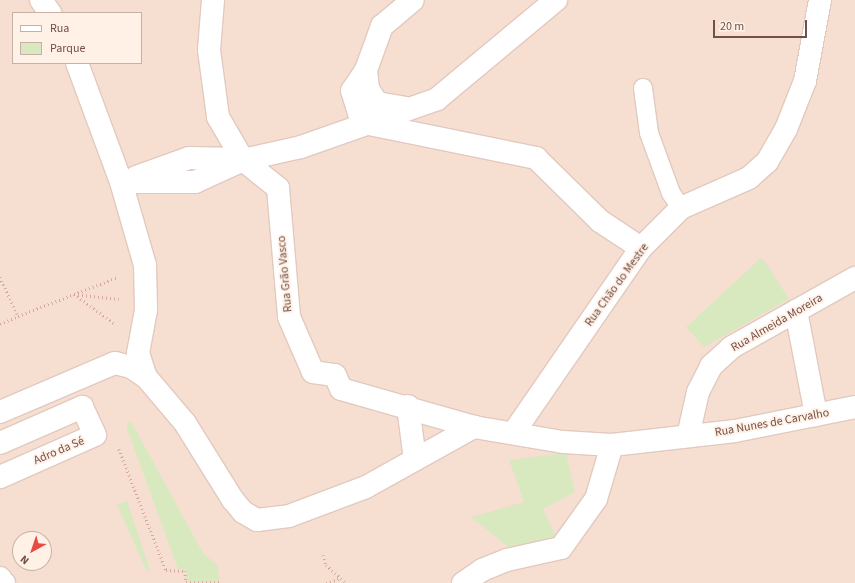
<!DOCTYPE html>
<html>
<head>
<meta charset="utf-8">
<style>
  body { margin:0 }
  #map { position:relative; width:855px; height:583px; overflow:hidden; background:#fcece0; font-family:"Source Sans 3",sans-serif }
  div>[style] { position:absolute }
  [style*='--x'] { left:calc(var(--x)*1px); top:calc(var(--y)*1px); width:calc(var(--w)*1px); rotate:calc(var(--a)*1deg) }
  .residential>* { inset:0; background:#f6dfd1 }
  .green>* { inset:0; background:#d8e9bf }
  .path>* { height:2.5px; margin-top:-1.25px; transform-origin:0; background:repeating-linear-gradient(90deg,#d6a79b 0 1px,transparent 0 4px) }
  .roads { filter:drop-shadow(1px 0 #e2c9bf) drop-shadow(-1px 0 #e2c9bf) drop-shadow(0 1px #e2c9bf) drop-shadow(0 -1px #e2c9bf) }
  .lane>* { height:18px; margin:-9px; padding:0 9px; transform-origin:9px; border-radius:9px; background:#fff }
  .street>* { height:22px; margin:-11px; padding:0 11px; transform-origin:11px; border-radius:11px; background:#fff }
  span { translate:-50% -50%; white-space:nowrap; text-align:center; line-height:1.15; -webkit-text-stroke:3.5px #fff1e6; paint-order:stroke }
  .street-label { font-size:12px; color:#734f47 }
  .legend { position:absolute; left:12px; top:12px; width:130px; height:52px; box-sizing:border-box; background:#fff1e6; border:1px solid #c7b0a6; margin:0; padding:5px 7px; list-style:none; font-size:12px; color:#734f47 }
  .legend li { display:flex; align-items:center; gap:8px; height:20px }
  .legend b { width:20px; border:1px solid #c7b0a6 }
  .north { position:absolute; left:12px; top:531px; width:40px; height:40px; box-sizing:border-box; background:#fff1e6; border:1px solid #c7b0a6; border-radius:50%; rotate:220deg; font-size:11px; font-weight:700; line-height:16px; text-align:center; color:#734f47 }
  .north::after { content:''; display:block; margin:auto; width:14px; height:18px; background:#e84a43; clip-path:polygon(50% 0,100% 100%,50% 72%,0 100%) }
  .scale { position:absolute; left:713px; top:20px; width:94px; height:18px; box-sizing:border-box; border:2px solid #734f47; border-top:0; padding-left:5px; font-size:12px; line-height:14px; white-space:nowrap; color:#734f47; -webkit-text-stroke:3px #fff1e6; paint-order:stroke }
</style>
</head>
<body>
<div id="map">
  <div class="residential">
    <i style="clip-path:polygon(evenodd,0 0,855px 0,855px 583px,0 583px,0 0,13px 13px,141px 13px,141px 63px,13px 63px,13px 13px,0 0,20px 539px,44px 539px,44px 563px,20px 563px,20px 539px)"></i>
  </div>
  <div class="green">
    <i style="clip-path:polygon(762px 257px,789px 299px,704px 347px,686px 327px)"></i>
    <i style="clip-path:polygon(131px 421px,203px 553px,218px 566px,219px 581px,187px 581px,186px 569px,178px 569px,126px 426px)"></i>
    <i style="clip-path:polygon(566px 453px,575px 492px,543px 509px,558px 541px,511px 549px,471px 517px,524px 502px,509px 460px)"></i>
    <i style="clip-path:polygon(127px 501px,150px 570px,147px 572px,117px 505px)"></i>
  </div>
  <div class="path">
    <i style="--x:0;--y:277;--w:43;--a:65.2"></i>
    <i style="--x:18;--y:316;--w:107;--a:-21.3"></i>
    <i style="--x:74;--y:294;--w:51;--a:36.2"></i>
    <i style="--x:74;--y:294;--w:45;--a:6.3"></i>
    <i style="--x:0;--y:324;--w:20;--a:-24"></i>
    <i style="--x:119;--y:449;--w:130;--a:68.8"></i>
    <i style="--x:166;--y:570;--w:19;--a:3"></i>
    <i style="--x:185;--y:571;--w:11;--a:85"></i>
    <i style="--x:186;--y:582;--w:34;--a:0"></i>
    <i style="--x:323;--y:555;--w:10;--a:73"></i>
    <i style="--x:326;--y:565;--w:28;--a:41"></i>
    <i style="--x:326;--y:583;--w:16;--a:-18"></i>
  </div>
  <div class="roads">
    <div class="lane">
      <i style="--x:643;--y:88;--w:45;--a:82.4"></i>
      <i style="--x:649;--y:133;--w:64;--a:69.9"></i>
      <i style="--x:671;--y:193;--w:18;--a:56"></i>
    </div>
    <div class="street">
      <i style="--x:41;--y:0;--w:16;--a:55"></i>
      <i style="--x:213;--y:0;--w:50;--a:94.6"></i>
      <i style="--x:209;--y:50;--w:68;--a:82.3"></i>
      <i style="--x:218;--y:117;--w:50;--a:59.8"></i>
      <i style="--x:243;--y:160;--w:45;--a:38.7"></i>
      <i style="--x:278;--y:188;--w:129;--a:85.1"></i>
      <i style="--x:289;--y:317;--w:60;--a:66.4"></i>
      <i style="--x:313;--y:372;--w:22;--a:8"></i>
      <i style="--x:335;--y:375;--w:15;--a:67"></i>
      <i style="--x:341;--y:389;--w:138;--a:15.9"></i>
      <i style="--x:77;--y:63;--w:127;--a:69.7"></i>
      <i style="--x:121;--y:182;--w:86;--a:73.9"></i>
      <i style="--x:145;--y:265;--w:45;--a:88.7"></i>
      <i style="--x:146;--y:310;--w:44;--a:100.5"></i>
      <i style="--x:138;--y:353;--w:25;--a:72"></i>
      <i style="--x:366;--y:70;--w:19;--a:84"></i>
      <i style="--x:368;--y:89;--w:17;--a:57"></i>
      <i style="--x:377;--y:103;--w:27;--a:10"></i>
      <i style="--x:362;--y:123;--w:34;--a:-107"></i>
      <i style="--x:352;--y:91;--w:25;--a:-56"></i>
      <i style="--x:366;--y:70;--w:47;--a:-70"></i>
      <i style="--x:382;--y:26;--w:40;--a:-40"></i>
      <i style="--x:364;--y:123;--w:176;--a:11.5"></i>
      <i style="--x:536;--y:158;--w:90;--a:44.5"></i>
      <i style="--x:600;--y:221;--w:49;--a:33.4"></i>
      <i style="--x:136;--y:177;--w:56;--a:-19.7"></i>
      <i style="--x:189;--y:158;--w:49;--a:1.2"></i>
      <i style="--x:121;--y:182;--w:74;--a:0"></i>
      <i style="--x:195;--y:182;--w:53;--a:-24.6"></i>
      <i style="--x:243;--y:160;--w:59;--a:-12.6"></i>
      <i style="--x:301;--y:147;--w:144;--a:-19.4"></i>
      <i style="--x:437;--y:99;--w:155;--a:-39.8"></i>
      <i style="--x:796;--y:311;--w:106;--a:79.1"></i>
      <i style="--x:408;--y:406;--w:54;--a:82.6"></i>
      <i style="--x:0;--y:412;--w:125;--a:-23.1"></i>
      <i style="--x:115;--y:363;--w:16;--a:14"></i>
      <i style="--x:131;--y:367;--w:18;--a:34"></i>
      <i style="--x:146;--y:377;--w:60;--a:49.7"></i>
      <i style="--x:185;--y:423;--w:91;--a:58.1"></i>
      <i style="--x:233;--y:500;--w:16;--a:50"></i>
      <i style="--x:243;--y:512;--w:16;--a:30"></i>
      <i style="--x:257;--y:520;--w:32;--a:-7"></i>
      <i style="--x:289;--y:516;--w:82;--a:-20.6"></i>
      <i style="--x:366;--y:487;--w:124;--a:-29.1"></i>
      <i style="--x:474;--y:427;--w:90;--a:9.6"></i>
      <i style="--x:563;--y:442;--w:49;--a:3.5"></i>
      <i style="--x:612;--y:445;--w:124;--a:-6.5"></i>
      <i style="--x:735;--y:431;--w:122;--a:-11.3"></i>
      <i style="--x:514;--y:432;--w:224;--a:-55.4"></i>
      <i style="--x:641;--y:248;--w:57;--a:-45"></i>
      <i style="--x:681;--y:208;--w:74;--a:-23.8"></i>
      <i style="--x:749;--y:178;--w:24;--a:-42"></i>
      <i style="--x:767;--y:162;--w:38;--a:-60"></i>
      <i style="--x:786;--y:129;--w:52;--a:-68.4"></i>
      <i style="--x:805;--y:81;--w:82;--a:-79.5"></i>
      <i style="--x:688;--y:436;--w:45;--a:-77.2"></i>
      <i style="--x:698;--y:392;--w:29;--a:-63"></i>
      <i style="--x:711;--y:366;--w:28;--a:-42"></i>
      <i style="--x:732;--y:347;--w:141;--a:-29.3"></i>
      <i style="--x:0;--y:443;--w:90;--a:-23.7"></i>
      <i style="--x:82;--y:407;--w:31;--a:65"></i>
      <i style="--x:95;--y:435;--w:104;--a:156.1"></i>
      <i style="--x:0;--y:578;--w:6;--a:51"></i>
      <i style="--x:463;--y:583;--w:23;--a:-34"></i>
      <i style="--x:482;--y:570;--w:27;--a:-22"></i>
      <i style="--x:507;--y:560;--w:55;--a:-12.5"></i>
      <i style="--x:561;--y:548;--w:60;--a:-54.5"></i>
      <i style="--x:596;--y:499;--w:56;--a:-73.5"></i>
    </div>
  </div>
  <div class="street-label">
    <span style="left:285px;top:274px;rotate:-95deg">Rua Grão Vasco</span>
    <span style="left:617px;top:285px;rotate:-54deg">Rua Chão do Mestre</span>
    <span style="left:777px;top:323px;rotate:-30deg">Rua Almeida Moreira</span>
    <span style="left:772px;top:423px;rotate:-10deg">Rua Nunes de Carvalho</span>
    <span style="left:59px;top:451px;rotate:-23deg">Adro da Sé</span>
  </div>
  <ul class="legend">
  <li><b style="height:5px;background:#fff"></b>Rua</li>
  <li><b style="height:11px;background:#d8e9bf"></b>Parque</li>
  </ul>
  <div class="north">N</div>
  <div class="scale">20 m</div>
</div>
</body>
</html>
